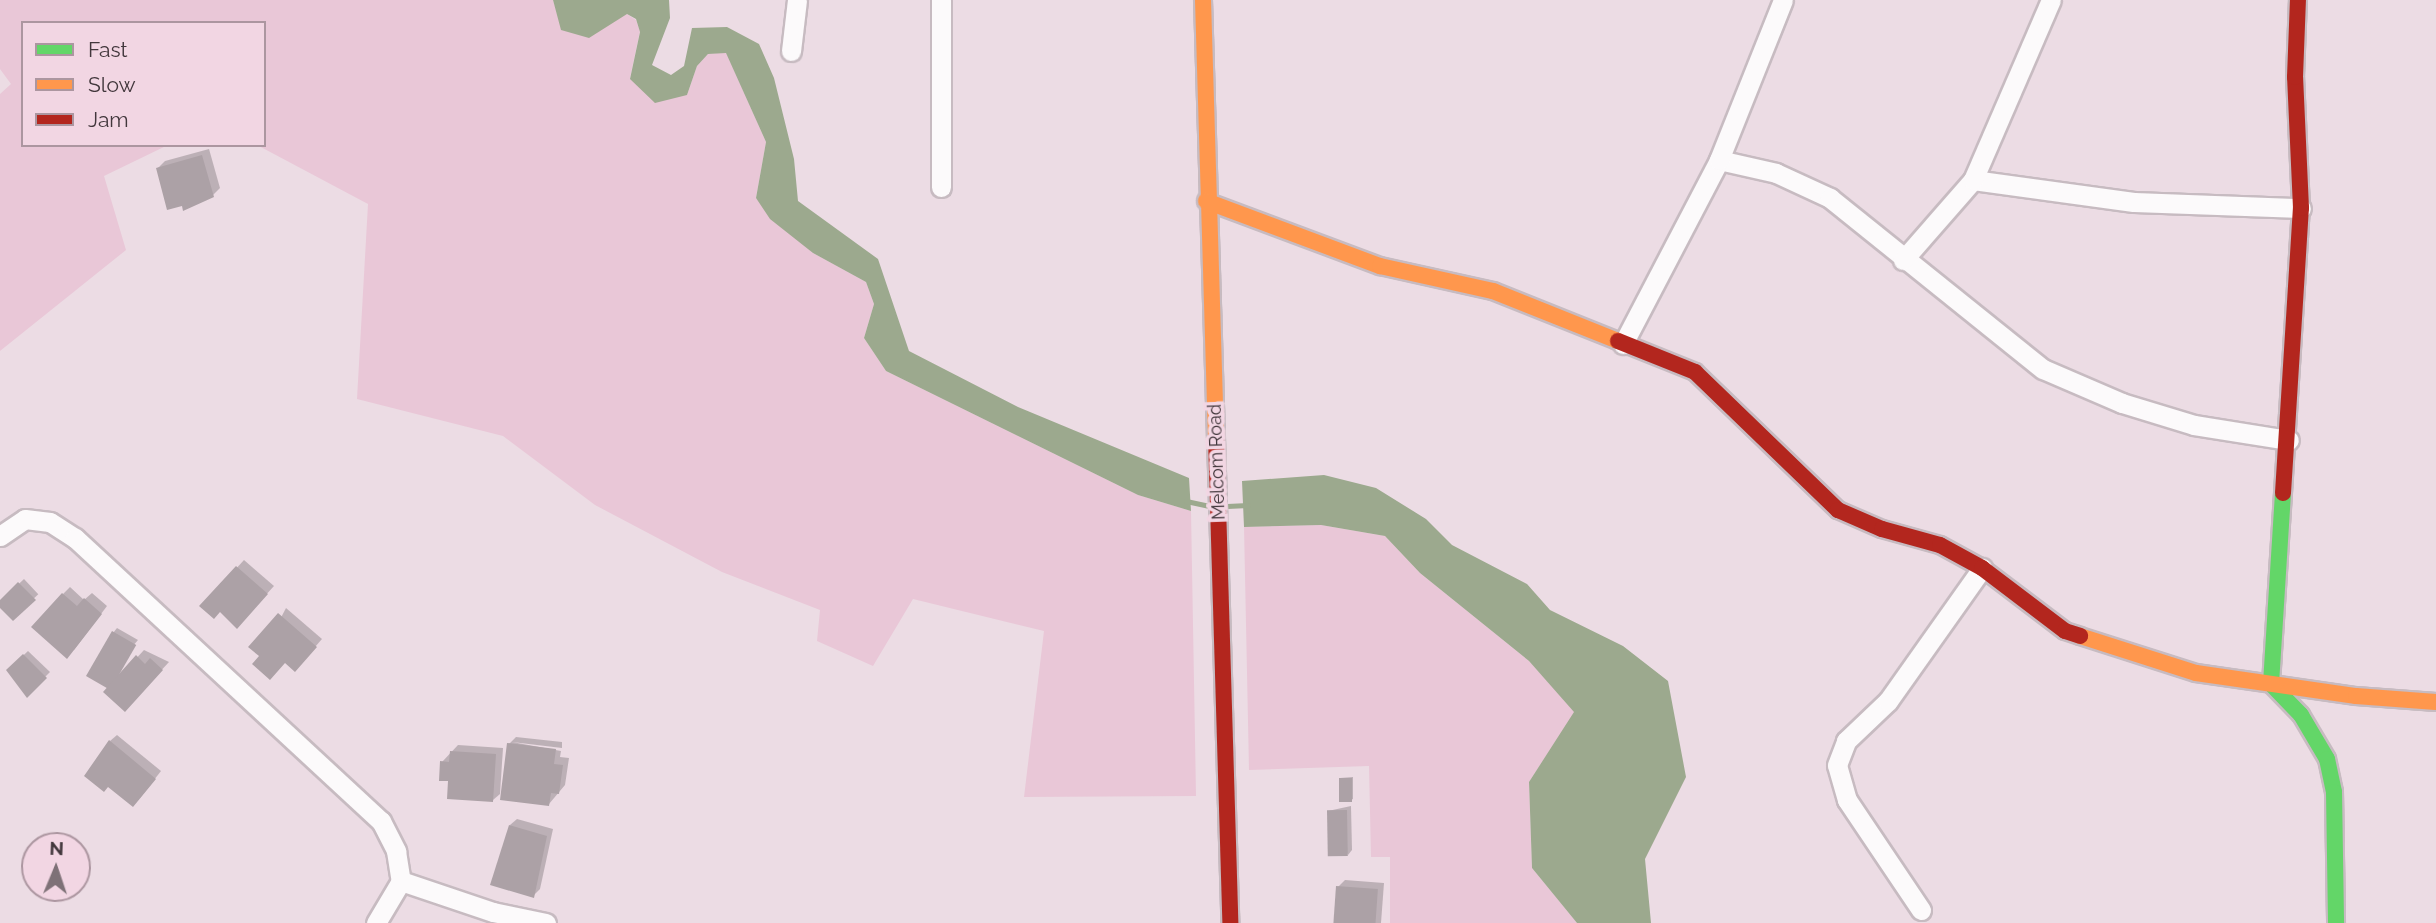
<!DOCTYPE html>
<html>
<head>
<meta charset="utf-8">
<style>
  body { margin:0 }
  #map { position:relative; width:2436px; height:923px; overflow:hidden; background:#ecdce4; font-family:Raleway,sans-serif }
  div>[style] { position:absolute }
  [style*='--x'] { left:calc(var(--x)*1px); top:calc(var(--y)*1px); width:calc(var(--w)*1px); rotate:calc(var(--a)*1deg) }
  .green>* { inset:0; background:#e9c7d7 }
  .water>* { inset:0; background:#9ca98e }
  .shadow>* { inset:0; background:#0003; transform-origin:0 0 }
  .stream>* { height:5px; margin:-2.5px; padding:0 2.5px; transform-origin:2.5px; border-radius:2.5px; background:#9ca98e }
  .building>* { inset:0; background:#aca1a6; transform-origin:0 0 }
  .roads { filter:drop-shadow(2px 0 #c7bbc1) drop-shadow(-2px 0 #c7bbc1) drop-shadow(0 2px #c7bbc1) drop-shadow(0 -2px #c7bbc1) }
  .street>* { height:19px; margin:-9.5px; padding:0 9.5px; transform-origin:9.5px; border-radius:9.5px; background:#fcfafb }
  .fast>* { height:16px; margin:-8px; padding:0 8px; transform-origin:8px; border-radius:8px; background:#63d668 }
  .slow>* { height:16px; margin:-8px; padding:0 8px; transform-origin:8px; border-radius:8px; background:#ff974d }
  .jam>* { height:16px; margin:-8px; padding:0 8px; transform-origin:8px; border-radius:8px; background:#b3261e }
  span { translate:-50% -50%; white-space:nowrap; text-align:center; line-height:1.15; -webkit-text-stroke:7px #f2d6e3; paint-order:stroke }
  .street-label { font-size:18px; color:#42373c }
  .legend { position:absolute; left:21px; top:21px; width:245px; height:126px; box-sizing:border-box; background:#f2d6e3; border:2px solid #ac96a0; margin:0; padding:9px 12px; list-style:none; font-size:21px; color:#42373c }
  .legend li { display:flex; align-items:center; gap:14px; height:35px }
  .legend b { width:35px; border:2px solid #ac96a0 }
  .north { position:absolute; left:21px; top:832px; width:70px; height:70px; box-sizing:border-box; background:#f2d6e3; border:2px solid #ac96a0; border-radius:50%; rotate:2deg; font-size:19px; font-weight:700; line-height:28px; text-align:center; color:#42373c }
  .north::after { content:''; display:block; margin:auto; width:24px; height:32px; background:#7e7177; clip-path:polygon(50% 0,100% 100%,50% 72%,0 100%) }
</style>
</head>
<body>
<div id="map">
  <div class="green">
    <i style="clip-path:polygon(0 0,553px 0,562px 30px,627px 14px,636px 20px,640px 31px,630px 78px,687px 95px,697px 66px,708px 54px,726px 52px,766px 142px,756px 198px,813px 253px,866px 282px,874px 304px,864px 338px,886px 371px,1138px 495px,1191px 511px,1196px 796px,1024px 797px,1044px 631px,913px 599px,873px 666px,817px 641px,820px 610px,722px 572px,595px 505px,503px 436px,357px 399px,368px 204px,257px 145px,264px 145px,264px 23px,23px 23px,23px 145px,168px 145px,104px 176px,126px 250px,0 351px,0 94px,11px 84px,0 69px)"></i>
    <i style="clip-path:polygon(1321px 525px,1385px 536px,1420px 573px,1529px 661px,1575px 712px,1529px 782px,1532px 868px,1577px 923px,1390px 923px,1390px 857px,1371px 857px,1369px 766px,1249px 770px,1244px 527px)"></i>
  </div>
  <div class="water">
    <i style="clip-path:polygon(553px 0,669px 0,670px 18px,652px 65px,671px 75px,684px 66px,692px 28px,727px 27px,759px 44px,774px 78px,794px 159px,798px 201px,878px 259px,909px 351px,1018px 407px,1189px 478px,1191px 511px,1138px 495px,886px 371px,864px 338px,874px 304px,866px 282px,813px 253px,770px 219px,756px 198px,766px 142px,726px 53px,708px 54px,697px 66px,687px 95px,655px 103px,630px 79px,640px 32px,636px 19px,627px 14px,589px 38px,561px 30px)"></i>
    <i style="clip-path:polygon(1324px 475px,1376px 488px,1426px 519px,1452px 545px,1527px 584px,1550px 610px,1623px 646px,1668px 681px,1686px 777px,1645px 859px,1651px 923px,1577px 923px,1532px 868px,1529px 782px,1574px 712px,1529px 661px,1420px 573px,1385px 536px,1321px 525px,1244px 527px,1242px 481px)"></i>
  </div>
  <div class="shadow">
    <i style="clip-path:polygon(209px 149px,220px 188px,213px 195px,158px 168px,165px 161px)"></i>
    <i style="clip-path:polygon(244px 560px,274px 586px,244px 619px,202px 606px)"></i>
    <i style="left:24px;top:579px;width:21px;height:33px;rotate:47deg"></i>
    <i style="clip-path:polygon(70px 587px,84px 600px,92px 593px,107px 606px,74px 650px,63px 594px)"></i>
    <i style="clip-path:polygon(286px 608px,322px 639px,301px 663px,261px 656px)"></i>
    <i style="clip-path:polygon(117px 628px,138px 640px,103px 681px,113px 633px)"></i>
    <i style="clip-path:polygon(144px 650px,169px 662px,132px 702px,106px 691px)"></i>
    <i style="clip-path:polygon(28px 651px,50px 672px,27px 695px,8px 670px)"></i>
    <i style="clip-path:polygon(117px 735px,161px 771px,140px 798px,110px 741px)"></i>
    <i style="clip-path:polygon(516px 737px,562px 742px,562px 748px,512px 742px,561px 751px,560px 757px,569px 758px,565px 785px,549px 804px,509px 744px)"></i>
    <i style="clip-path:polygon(458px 745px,503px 748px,500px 794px,493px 800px,450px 780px,442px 762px)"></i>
    <i style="clip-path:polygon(1353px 777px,1353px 799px,1351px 800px,1340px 778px)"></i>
    <i style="clip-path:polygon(1351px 806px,1352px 850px,1348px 855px,1328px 811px)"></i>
    <i style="clip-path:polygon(517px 819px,553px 829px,540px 889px,533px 896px,510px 825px)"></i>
    <i style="clip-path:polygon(1345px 880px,1384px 883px,1381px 923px,1335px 923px,1338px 887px)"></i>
  </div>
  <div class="stream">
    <i style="--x:1186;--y:501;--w:25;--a:12"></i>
    <i style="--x:1227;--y:506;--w:21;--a:-3"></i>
  </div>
  <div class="building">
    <i style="clip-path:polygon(202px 155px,214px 197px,183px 211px,182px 206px,167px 210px,156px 168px)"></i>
    <i style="clip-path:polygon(236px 566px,268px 594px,237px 629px,220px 612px,214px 619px,199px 606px)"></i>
    <i style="clip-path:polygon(18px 582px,36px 600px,13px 621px,0 608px,0 600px)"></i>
    <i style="clip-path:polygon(62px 593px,77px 606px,84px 598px,102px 614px,67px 659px,31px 627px)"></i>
    <i style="clip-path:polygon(278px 613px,317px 647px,295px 672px,285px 663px,270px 680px,252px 664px,259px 656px,248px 647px)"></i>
    <i style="left:112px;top:631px;width:28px;height:52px;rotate:30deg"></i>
    <i style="clip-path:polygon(23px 654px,47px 678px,27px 698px,6px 670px)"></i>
    <i style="clip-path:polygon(136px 655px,145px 664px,150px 658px,163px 670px,125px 712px,103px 692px)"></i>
    <i style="clip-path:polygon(109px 740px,156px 779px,133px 807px,108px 787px,104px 792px,84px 776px)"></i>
    <i style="clip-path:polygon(507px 743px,556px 749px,554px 764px,563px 765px,559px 794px,551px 793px,549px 806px,500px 800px)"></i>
    <i style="clip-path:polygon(450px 751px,496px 754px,493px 802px,447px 799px,448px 781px,439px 781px,440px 761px,449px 762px)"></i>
    <i style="left:1339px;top:778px;width:13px;height:24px"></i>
    <i style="left:1347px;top:810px;width:46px;height:20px;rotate:89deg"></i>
    <i style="clip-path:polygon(509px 825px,547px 836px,534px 898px,490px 885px)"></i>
    <i style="left:1336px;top:886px;width:42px;height:37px;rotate:4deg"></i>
  </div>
  <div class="roads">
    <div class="street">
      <i style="--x:791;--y:51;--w:51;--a:-83.3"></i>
      <i style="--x:1719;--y:160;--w:58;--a:12.8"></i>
      <i style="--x:1776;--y:173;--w:60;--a:24.8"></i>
      <i style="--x:1830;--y:198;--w:273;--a:38.8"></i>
      <i style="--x:2043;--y:369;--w:86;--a:23.3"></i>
      <i style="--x:2122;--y:403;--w:75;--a:17"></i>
      <i style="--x:2194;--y:425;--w:96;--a:9"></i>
      <i style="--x:1973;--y:180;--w:162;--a:7.8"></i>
      <i style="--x:2134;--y:202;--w:167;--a:2.1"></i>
      <i style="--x:941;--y:187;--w:187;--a:-90"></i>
      <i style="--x:1903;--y:260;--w:106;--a:-48.8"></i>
      <i style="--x:1973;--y:180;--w:196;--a:-66.6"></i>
      <i style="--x:1623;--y:344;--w:208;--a:-62.4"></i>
      <i style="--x:1719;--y:160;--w:172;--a:-68.2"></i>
      <i style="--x:0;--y:536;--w:30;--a:-34"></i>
      <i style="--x:25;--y:519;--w:25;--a:7"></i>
      <i style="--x:50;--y:522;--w:30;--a:33"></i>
      <i style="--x:75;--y:538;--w:417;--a:42.8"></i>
      <i style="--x:381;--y:821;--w:34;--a:63"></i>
      <i style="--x:396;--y:851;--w:30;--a:81"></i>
      <i style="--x:1921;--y:910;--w:133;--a:-123.9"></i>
      <i style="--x:1847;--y:800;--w:36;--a:-106"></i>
      <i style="--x:1837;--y:765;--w:26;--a:-69"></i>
      <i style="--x:1846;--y:741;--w:58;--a:-43.6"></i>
      <i style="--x:1888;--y:701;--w:163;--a:-54.7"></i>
      <i style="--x:376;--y:923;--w:49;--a:-59.2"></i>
      <i style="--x:401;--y:881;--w:97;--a:18.6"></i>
      <i style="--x:493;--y:912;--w:54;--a:11.7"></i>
    </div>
    <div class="fast">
      <i style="--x:2283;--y:493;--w:191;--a:93.6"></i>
      <i style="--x:2271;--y:684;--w:43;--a:45.9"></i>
      <i style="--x:2301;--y:715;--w:51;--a:59.4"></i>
      <i style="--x:2327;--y:759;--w:34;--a:78"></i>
      <i style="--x:2334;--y:792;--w:131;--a:89.1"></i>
    </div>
    <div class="slow">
      <i style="--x:1203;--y:0;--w:438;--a:88.3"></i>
      <i style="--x:1206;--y:201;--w:186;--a:20.5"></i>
      <i style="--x:1380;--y:266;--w:116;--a:12.5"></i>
      <i style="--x:1493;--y:291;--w:135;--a:21.8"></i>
      <i style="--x:2080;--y:636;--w:122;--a:17.7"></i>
      <i style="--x:2196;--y:673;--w:162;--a:8.2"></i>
      <i style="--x:2356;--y:696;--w:80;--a:4.3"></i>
    </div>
    <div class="jam">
      <i style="--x:1618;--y:341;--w:83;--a:21.9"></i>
      <i style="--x:1695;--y:372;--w:199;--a:44"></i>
      <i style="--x:1838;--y:510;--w:48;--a:23.4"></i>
      <i style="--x:1882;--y:529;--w:60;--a:15.4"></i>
      <i style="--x:1940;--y:545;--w:48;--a:28.7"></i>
      <i style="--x:1982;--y:568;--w:104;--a:37.2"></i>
      <i style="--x:2065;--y:631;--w:16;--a:18"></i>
      <i style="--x:1216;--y:438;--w:485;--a:88.3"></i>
      <i style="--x:2283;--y:493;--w:286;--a:-86.4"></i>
      <i style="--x:2301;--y:208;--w:131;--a:-92.6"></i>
      <i style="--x:2295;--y:77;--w:77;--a:-87.8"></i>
    </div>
  </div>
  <div class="street-label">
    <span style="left:1217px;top:462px;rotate:-92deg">Melcom Road</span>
  </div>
  <ul class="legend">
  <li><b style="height:9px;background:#63d668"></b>Fast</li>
  <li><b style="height:9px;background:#ff974d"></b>Slow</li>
  <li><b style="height:9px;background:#b3261e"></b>Jam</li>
  </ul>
  <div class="north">N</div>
</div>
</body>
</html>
